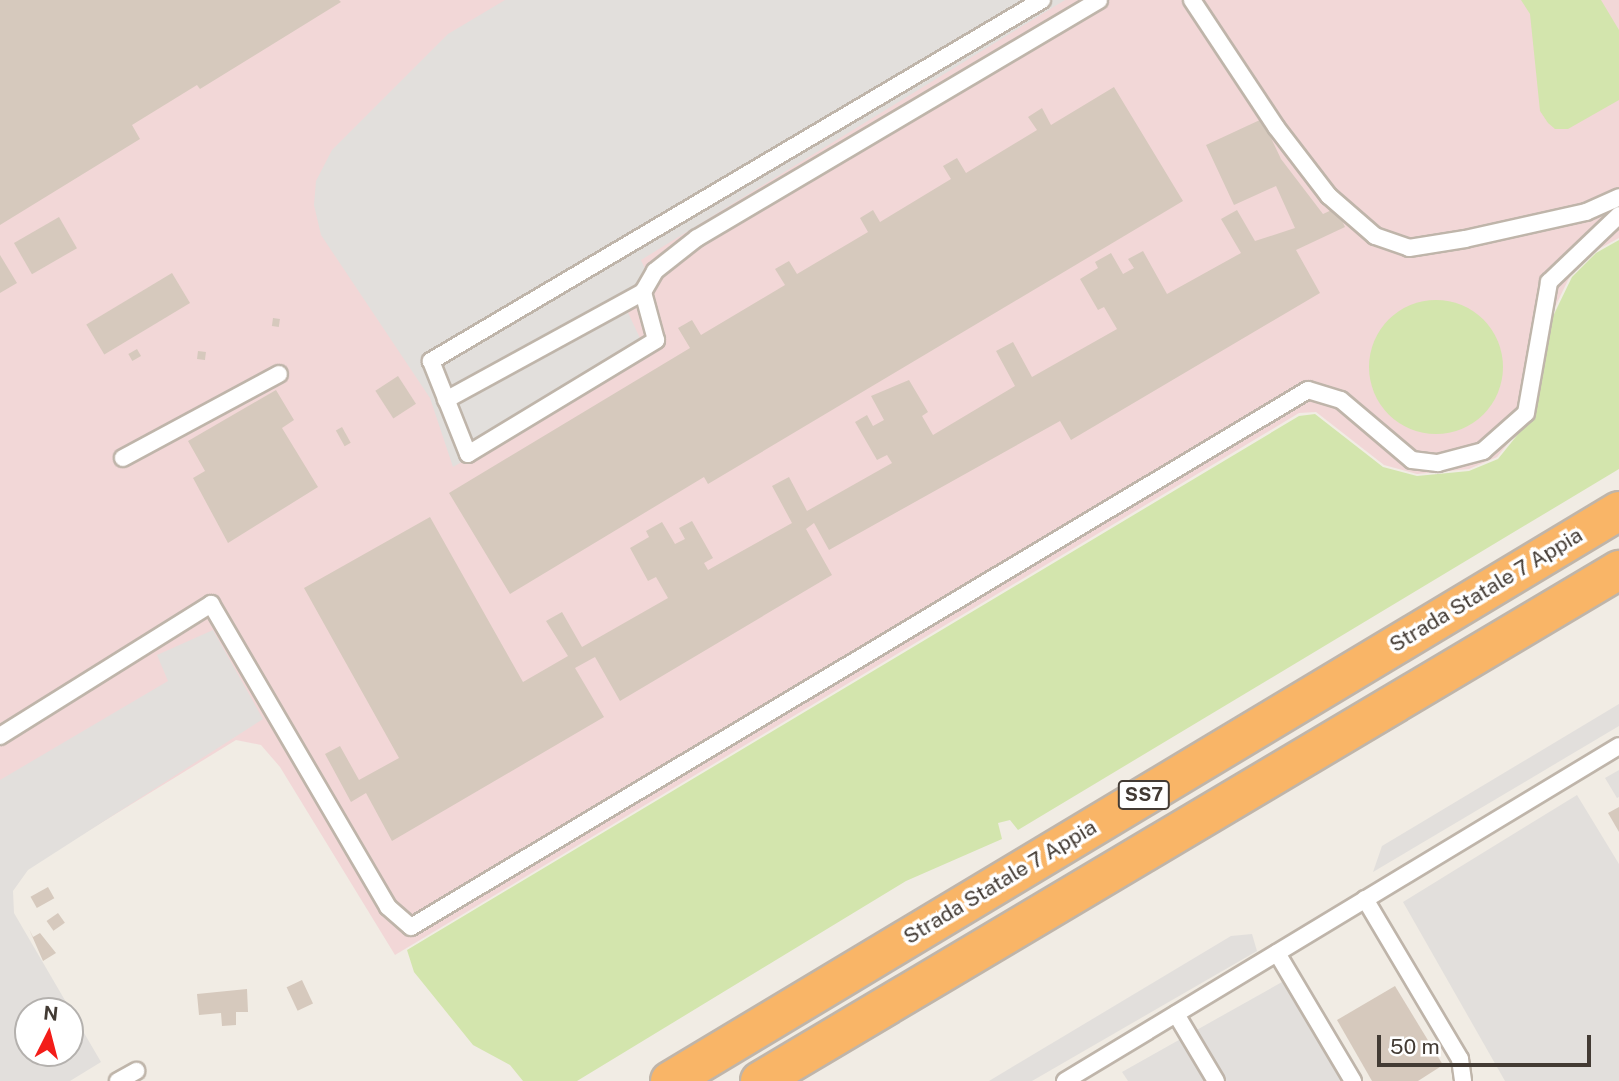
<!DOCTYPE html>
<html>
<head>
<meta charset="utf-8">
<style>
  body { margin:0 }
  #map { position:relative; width:1619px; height:1081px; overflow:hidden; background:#f1ece4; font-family:"Public Sans",sans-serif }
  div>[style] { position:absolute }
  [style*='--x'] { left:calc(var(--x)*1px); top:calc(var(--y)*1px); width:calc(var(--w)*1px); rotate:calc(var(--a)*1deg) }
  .medical>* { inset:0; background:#f2d7d7 }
  .green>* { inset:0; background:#d3e5ad }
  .round { border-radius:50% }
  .parking>* { inset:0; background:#e2dfdc }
  .building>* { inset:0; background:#d6c9bd; transform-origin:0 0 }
  .roads { filter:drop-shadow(2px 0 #bfb5aa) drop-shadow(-2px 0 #bfb5aa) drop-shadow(0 2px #bfb5aa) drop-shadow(0 -2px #bfb5aa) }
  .lane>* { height:16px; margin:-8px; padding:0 8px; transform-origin:8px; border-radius:8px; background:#fff }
  .highway>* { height:38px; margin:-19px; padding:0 19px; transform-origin:19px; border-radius:19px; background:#f9b567 }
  span { translate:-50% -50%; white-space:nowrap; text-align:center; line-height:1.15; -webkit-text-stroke:7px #fff; paint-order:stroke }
  .shield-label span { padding:2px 5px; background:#fff; border:2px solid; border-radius:5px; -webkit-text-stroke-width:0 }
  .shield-label { font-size:19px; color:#433b34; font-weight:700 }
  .street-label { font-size:21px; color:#433b34 }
  .north { position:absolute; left:14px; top:997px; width:70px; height:70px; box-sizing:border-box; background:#fff; border:2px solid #b4b1ae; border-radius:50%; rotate:6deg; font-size:19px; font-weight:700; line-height:28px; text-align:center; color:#433b34 }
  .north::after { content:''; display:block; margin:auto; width:24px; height:32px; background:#f31d19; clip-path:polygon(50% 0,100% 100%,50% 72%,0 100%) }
  .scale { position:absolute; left:1377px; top:1035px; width:214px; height:32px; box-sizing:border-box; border:4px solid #433b34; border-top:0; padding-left:9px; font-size:21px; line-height:24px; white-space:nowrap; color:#433b34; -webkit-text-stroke:5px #fff; paint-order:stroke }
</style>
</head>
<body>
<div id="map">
  <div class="medical">
    <i style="clip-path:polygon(0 0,1619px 0,1619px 238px,1595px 251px,1570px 276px,1539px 340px,1529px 417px,1497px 457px,1469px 469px,1417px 474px,1384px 465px,1316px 412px,1299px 413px,395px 955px,280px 767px,261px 745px,236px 740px,26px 869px,10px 891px,28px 1011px,28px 1053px,70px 1053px,98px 1062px,0 1081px)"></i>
  </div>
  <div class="green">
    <i style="clip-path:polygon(1521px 0,1601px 0,1619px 30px,1619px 100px,1568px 129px,1555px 129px,1548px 123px,1540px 111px,1530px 14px)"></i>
    <i style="clip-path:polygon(1619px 240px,1619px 469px,1018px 830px,1010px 820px,998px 823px,1002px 839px,906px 881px,577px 1081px,523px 1081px,510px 1065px,473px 1045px,414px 972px,407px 950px,1299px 416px,1315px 414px,1383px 467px,1417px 476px,1469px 471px,1498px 459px,1531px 418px,1541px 341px,1572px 277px,1596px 253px)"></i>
    <i class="round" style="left:1369px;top:300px;width:134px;height:134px"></i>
  </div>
  <div class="parking">
    <i style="clip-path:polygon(505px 0,1065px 0,641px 260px,650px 280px,622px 300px,647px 353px,453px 467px,430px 398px,321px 235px,314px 205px,316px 181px,332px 150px,448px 34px)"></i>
    <i style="clip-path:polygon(evenodd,213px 630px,263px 719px,28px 870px,13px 891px,14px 913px,101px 1062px,70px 1081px,0 1081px,0 780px,168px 681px,157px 655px,213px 630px,28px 1011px,70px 1011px,70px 1053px,28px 1053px,28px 1011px)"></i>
    <i style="clip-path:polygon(1619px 704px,1619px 726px,1373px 872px,1382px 846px)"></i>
    <i style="clip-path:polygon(1619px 770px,1619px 797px,1617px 798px,1605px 778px)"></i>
    <i style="clip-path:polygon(1577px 795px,1619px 864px,1619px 1081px,1505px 1081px,1403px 902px)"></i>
    <i style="clip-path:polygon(1252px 934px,1257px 951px,1032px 1081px,989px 1081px,1231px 936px)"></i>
    <i style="clip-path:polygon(1282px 982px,1342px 1081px,1128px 1081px,1122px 1072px)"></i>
  </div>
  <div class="building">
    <i style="clip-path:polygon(0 0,339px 0,341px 2px,200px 89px,197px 85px,132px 125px,140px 139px,0 225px)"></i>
    <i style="clip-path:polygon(1114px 87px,1183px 201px,708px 484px,704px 477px,510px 594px,449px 493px,690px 348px,678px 328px,692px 320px,701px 335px,785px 285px,775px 269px,789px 261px,797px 274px,868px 232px,860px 218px,873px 210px,880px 222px,951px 179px,943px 166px,957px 158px,966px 173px,1037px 130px,1028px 117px,1042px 108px,1051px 125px)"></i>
    <i style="clip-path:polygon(1262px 119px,1281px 159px,1323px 214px,1336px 208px,1345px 227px,1296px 250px,1320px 293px,1071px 440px,1060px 421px,829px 550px,814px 523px,806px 529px,832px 575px,620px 701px,595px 657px,575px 668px,604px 717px,392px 841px,366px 793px,351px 802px,325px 754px,340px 746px,359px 780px,399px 758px,304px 588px,430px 517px,523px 682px,568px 656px,546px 621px,562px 612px,582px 647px,668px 598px,656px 577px,648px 581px,630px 548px,649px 537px,646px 531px,662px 522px,675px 544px,685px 539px,679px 528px,692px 521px,713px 558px,704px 563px,708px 570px,792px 523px,772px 486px,789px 477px,807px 511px,892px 463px,887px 455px,877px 460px,855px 422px,867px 415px,873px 426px,884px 420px,871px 396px,909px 380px,928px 412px,922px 416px,933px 435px,1015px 386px,996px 351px,1013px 342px,1032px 377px,1117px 329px,1104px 307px,1098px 310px,1080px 279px,1098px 268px,1095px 262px,1111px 253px,1123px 274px,1134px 268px,1128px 259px,1143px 251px,1167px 294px,1241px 253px,1221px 219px,1237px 210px,1255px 241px,1295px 228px,1276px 186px,1234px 205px,1206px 145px)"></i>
    <i style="left:59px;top:217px;width:36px;height:52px;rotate:60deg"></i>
    <i style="clip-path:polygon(0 255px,17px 283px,0 293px)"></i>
    <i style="left:172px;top:273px;width:35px;height:100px;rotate:59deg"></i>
    <i style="left:273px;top:318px;width:7px;height:8px;rotate:8deg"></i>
    <i style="left:137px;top:349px;width:8px;height:10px;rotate:60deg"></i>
    <i style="left:198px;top:351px;width:8px;height:8px;rotate:7deg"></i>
    <i style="left:398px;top:376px;width:33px;height:27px;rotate:57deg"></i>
    <i style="clip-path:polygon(276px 390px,294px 420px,282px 428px,318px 487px,228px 543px,193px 478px,205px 471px,188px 441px)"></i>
    <i style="left:342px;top:427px;width:18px;height:7px;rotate:61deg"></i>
    <i style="clip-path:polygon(1619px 807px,1619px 832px,1608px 813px)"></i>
    <i style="left:48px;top:887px;width:13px;height:20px;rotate:61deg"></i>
    <i style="left:58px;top:913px;width:12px;height:14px;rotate:55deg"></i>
    <i style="clip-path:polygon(29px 929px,33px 937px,40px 933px,56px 953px,43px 961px)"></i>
    <i style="left:302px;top:980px;width:26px;height:17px;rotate:65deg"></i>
    <i style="clip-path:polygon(1395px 986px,1443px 1065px,1418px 1081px,1372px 1081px,1337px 1020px)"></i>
    <i style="clip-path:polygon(247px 989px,248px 1012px,236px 1012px,236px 1025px,222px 1026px,221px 1013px,199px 1015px,197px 994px)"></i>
  </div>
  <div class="roads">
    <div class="lane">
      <i style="--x:1042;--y:0;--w:710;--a:149.42"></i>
      <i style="--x:431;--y:361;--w:100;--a:68.3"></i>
      <i style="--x:468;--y:454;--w:220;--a:-31.2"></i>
      <i style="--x:656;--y:340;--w:50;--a:-105.2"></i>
      <i style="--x:643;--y:292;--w:24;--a:-60"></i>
      <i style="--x:655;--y:271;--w:53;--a:-38.2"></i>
      <i style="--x:697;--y:238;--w:467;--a:-30.6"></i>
      <i style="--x:1192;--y:0;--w:152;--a:56.5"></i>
      <i style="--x:1276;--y:127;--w:87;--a:52.5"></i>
      <i style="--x:1329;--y:196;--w:61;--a:41"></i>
      <i style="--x:1375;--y:236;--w:36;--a:19"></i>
      <i style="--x:1409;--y:248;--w:57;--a:-9.1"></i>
      <i style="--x:1465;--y:239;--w:124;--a:-12.6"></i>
      <i style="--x:1586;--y:212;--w:36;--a:-24"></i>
      <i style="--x:446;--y:400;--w:225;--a:-28.7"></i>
      <i style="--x:123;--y:458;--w:177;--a:-28.3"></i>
      <i style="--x:0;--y:736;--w:249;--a:-32"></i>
      <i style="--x:211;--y:604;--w:351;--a:59.7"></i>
      <i style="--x:388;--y:907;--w:30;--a:41"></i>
      <i style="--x:411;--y:927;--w:1045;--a:-30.91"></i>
      <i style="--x:1308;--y:390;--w:34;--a:17"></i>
      <i style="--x:1341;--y:400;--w:93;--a:40.2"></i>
      <i style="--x:1412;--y:460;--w:26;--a:7"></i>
      <i style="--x:1438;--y:463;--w:47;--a:-14.9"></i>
      <i style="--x:1483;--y:451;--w:57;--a:-41.5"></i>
      <i style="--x:1526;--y:413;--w:133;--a:-80"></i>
      <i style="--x:1549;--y:282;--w:97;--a:-43.7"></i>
      <i style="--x:1365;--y:899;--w:186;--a:59.3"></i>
      <i style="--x:1460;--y:1059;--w:22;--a:82"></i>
      <i style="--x:1277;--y:953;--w:149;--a:59.3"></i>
      <i style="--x:1176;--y:1014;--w:78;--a:59.2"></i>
      <i style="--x:118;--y:1081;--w:21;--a:-29"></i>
      <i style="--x:1065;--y:1081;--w:647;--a:-31.16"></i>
    </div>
    <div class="highway">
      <i style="--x:670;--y:1081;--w:1107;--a:-30.99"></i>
      <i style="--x:760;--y:1081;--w:1000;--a:-30.75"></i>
    </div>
  </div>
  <div class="shield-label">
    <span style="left:1144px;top:795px">SS7</span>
  </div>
  <div class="street-label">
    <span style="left:1486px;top:590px;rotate:-31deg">Strada Statale 7 Appia</span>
    <span style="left:1000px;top:882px;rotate:-31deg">Strada Statale 7 Appia</span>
  </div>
  <div class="north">N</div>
  <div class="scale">50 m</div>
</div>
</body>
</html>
